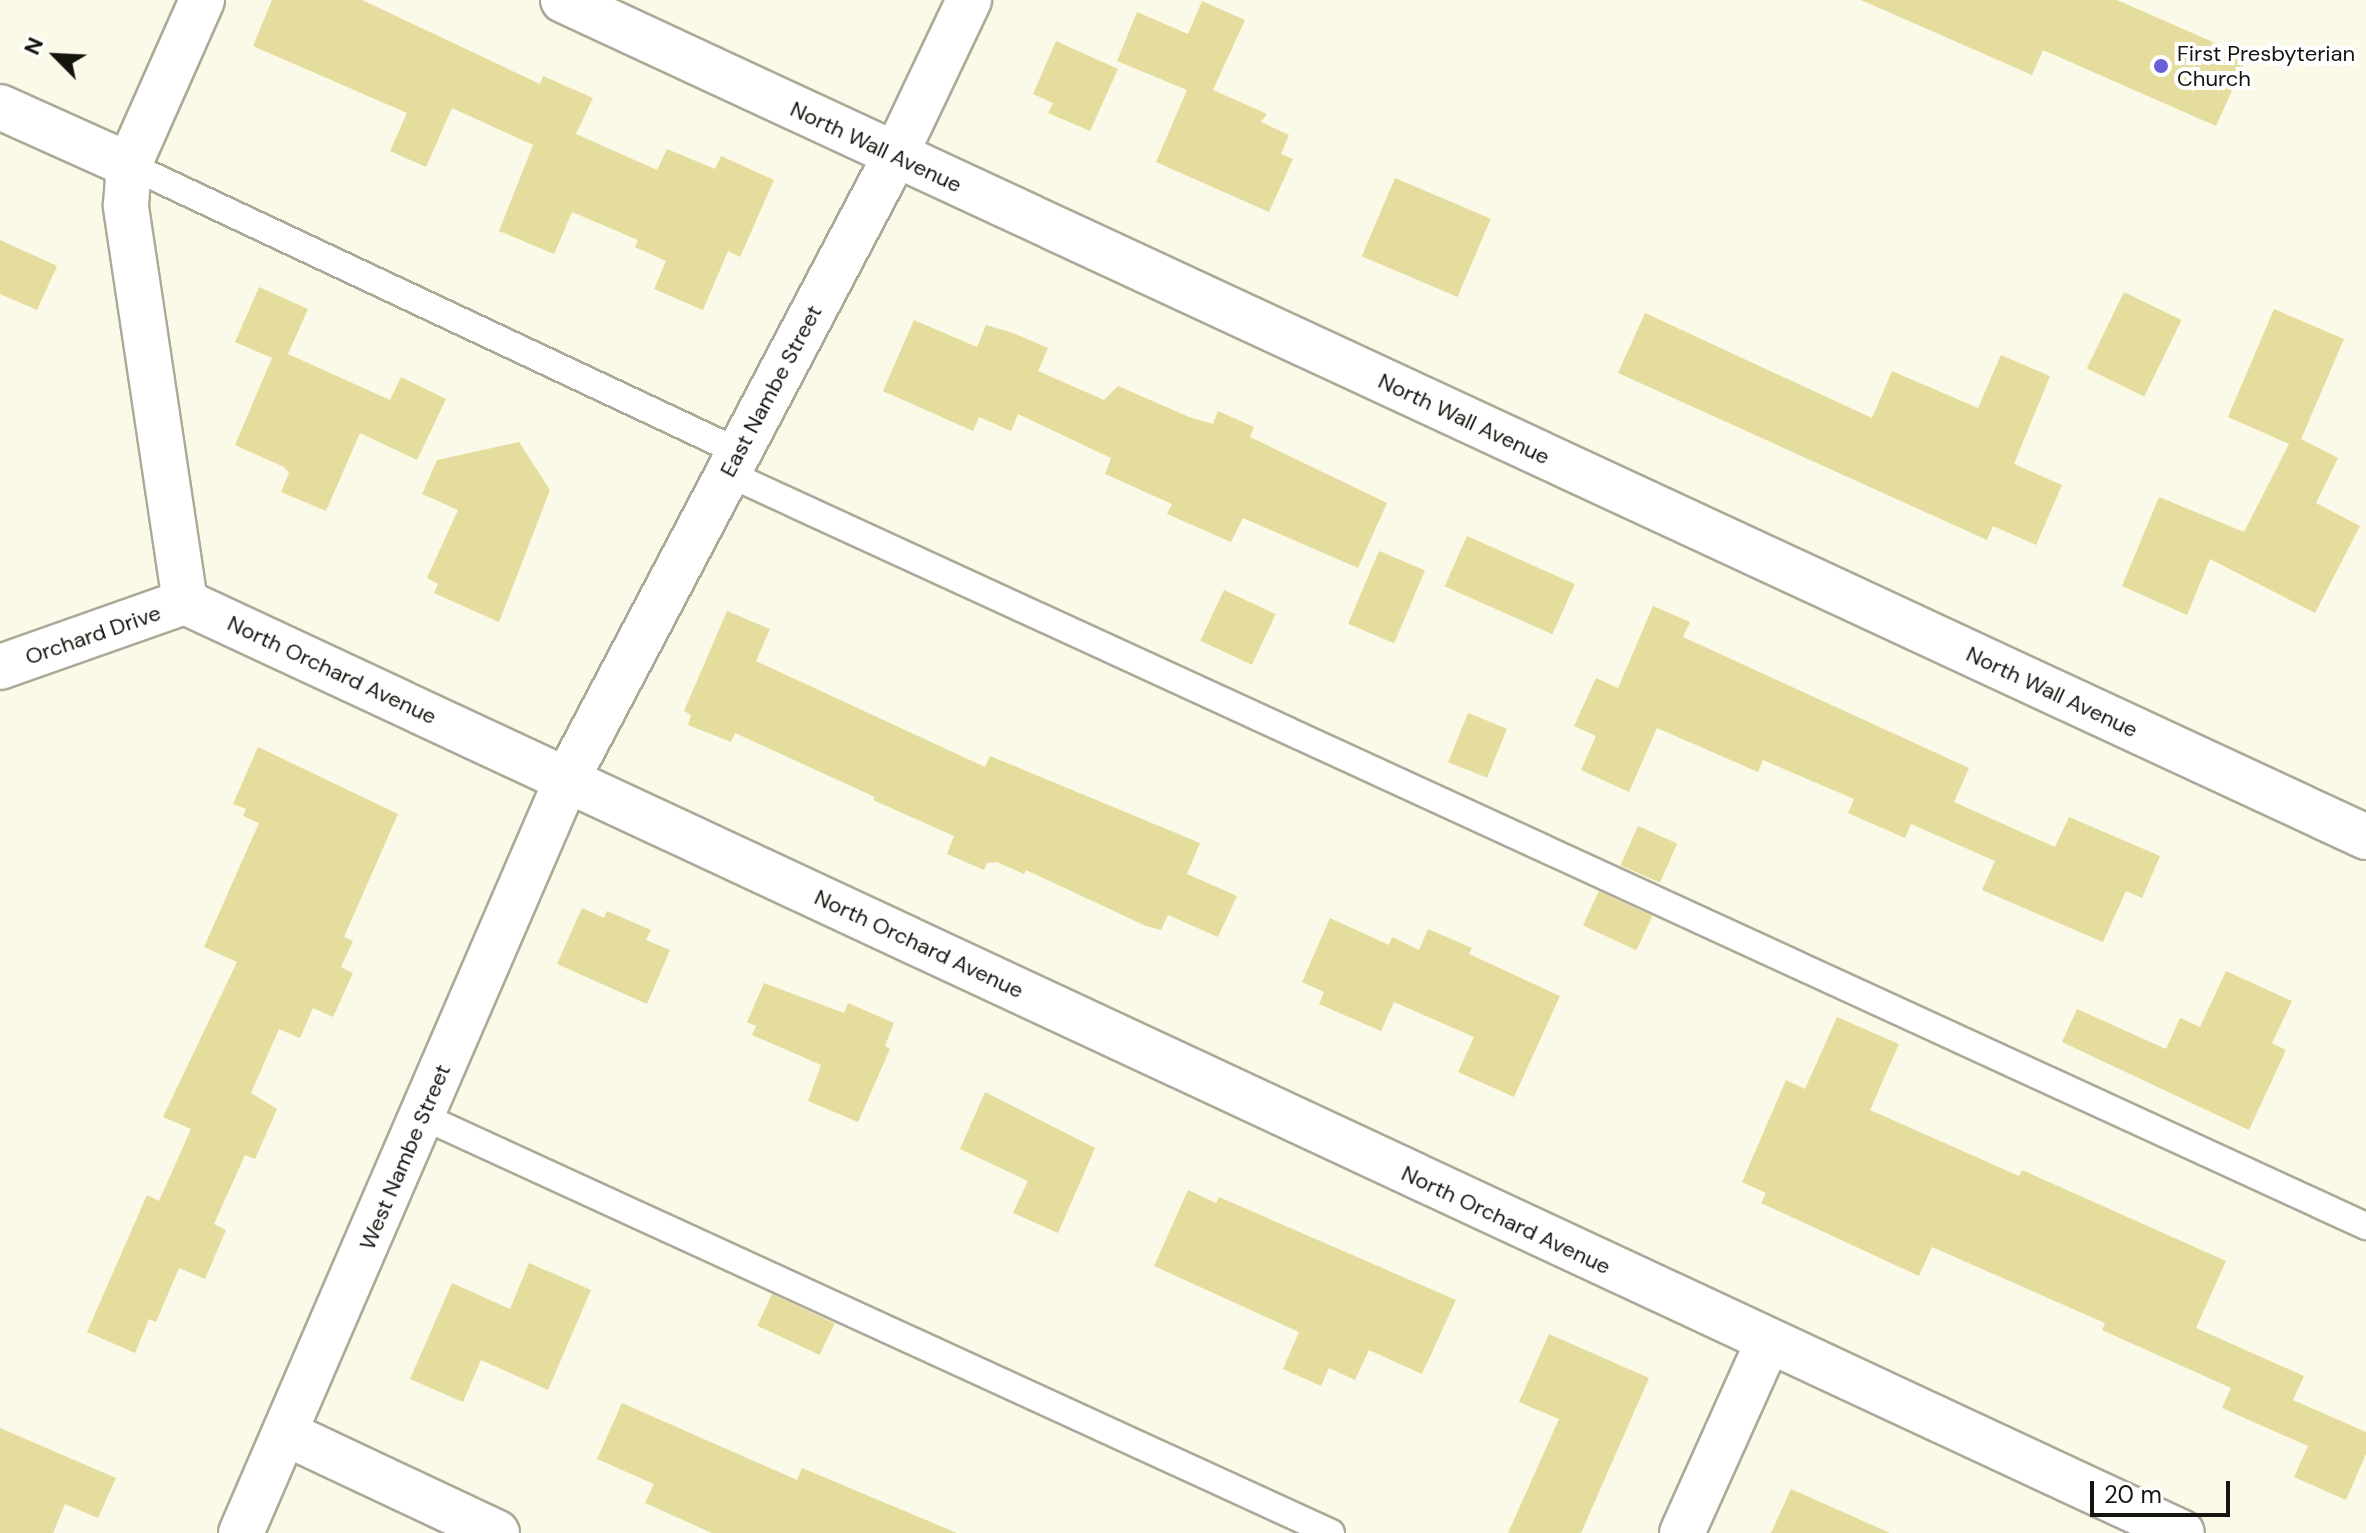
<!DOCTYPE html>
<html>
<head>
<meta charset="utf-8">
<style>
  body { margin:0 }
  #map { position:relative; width:2366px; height:1533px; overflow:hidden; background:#fbf9e7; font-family:"DM Sans",sans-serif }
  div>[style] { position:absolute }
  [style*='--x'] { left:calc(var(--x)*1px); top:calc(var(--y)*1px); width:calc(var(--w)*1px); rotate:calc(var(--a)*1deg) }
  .building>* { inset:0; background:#e5dd9d; transform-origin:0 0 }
  .roads { filter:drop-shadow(2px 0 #aba998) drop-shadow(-2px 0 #aba998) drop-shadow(0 2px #aba998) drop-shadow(0 -2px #aba998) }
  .service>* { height:26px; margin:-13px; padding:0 13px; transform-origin:13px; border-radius:13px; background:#fff }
  .minor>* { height:44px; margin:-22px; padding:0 22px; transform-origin:22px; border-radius:22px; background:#fff }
  .dots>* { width:22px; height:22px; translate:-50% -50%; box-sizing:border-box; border:4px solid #fff; border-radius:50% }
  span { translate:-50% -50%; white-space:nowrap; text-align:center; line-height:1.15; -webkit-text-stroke:8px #fff; paint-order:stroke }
  .poi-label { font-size:22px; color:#15140e }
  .left { translate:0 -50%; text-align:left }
  .street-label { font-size:22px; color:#15140e }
  .north { position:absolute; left:16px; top:16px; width:80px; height:80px; -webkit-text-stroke:6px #fff; paint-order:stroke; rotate:294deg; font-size:22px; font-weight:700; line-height:32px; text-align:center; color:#15140e }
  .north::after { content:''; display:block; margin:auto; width:28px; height:36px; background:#15140e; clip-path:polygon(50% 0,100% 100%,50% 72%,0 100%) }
  .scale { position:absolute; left:2090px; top:1481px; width:140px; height:36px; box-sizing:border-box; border:4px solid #15140e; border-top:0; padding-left:10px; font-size:24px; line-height:28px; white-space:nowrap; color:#15140e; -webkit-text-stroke:6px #fff; paint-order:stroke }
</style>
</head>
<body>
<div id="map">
  <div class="building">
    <i style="clip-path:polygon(272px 0,362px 0,540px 84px,543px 76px,593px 98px,576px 134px,657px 170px,667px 149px,715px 169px,721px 156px,774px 180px,740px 257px,728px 251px,703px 310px,654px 289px,666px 261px,635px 247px,638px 240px,572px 212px,554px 254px,499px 231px,533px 145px,452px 108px,426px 167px,390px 151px,407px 113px,253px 46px)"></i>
    <i style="clip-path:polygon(1861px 0,2117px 0,2247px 57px,2216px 126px,2043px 50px,2032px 75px)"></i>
    <i style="clip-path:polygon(1202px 1px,1245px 20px,1213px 90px,1267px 114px,1261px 122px,1289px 135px,1281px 154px,1293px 159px,1269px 212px,1156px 162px,1187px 90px,1117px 61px,1137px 12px,1188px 34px)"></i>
    <i style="clip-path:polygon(1056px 41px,1118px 69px,1090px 131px,1048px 113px,1053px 103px,1033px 94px)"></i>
    <i style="left:1395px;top:178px;width:104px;height:85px;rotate:23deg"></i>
    <i style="clip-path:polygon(0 240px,57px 266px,37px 310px,0 294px)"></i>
    <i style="clip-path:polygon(259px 287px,308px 309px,288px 354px,390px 400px,401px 377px,446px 399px,417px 460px,360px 433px,326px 511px,281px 492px,289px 473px,284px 467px,235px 445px,272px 358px,235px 342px)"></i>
    <i style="left:2124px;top:292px;width:64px;height:85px;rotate:26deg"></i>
    <i style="clip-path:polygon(2274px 309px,2344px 339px,2301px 439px,2338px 458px,2316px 503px,2360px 526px,2315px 613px,2210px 559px,2187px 615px,2122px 586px,2159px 497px,2244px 532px,2289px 444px,2228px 417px)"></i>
    <i style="clip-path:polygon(1645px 313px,1872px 418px,1892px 371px,1978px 408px,2001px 355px,2050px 376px,2014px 464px,2062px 485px,2036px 545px,1993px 526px,1987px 540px,1618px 373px)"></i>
    <i style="clip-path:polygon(914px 320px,977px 347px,986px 325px,1013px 333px,1048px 348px,1038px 371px,1104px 400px,1118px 386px,1189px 417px,1213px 424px,1218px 411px,1254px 427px,1250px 437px,1387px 503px,1358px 568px,1243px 518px,1231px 542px,1167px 514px,1172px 504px,1105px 474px,1111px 458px,1018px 414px,1011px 431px,979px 417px,973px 431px,883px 391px)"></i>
    <i style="clip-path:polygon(519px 442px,550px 490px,499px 622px,434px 593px,438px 584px,427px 578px,458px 510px,422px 494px,437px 460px)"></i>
    <i style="left:1467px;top:536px;width:118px;height:55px;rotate:24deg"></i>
    <i style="left:1379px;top:551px;width:50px;height:79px;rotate:23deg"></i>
    <i style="left:1224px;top:590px;width:57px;height:56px;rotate:25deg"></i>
    <i style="clip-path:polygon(1653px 606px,1690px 622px,1683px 637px,1969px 768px,1954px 802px,2055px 847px,2069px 817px,2160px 856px,2142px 898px,2126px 891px,2103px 942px,1982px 890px,1995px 861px,1911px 824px,1905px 838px,1848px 813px,1854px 799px,1763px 760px,1758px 772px,1657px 728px,1629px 792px,1581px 770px,1596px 736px,1574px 726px,1596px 678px,1618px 688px)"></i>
    <i style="clip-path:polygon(727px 611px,770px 629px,756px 661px,985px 767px,990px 756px,1200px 843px,1187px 874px,1237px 896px,1218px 937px,1168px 915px,1161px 930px,1146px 926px,1026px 870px,1024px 874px,997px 862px,987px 863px,984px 870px,947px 854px,954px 836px,873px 800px,875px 797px,735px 733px,731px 742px,688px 725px,691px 715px,684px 711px)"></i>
    <i style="left:1468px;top:713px;width:42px;height:53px;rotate:22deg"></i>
    <i style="clip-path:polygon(258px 747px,398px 814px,344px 937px,353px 941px,341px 967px,353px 973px,333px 1017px,313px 1008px,300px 1038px,279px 1029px,251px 1093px,277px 1109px,255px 1159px,245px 1155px,214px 1224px,226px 1230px,205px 1279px,179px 1268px,156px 1322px,149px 1319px,135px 1353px,87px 1332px,147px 1195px,159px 1201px,191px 1129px,163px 1117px,237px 962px,204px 947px,259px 823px,243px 816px,246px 809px,233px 804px)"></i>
    <i style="left:1638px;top:826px;width:43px;height:43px;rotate:24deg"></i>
    <i style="left:1599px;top:891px;width:59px;height:38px;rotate:25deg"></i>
    <i style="clip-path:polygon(582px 908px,604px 918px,607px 911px,651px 930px,646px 940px,670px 950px,647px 1004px,557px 964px)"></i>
    <i style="clip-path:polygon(1330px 918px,1389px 945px,1392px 937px,1419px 950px,1428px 929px,1472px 948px,1469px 954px,1560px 996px,1514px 1097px,1458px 1072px,1474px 1037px,1394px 1002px,1381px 1031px,1319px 1004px,1324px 992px,1302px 982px)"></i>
    <i style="clip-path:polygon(2226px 971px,2292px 1001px,2272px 1043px,2286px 1050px,2249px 1130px,2062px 1042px,2077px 1009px,2166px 1049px,2180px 1018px,2200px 1027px)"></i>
    <i style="clip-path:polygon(764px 983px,844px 1013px,848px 1003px,894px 1023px,885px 1046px,890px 1049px,858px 1122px,808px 1101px,821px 1065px,752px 1035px,756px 1026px,747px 1022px)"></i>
    <i style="clip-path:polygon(1837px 1017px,1899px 1044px,1870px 1110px,2019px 1176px,2022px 1170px,2226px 1261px,2196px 1328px,2304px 1376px,2293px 1400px,2366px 1432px,2366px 1454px,2346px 1500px,2294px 1477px,2308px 1446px,2222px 1408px,2231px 1388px,2102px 1330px,2105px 1323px,1932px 1247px,1919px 1276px,1761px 1203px,1766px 1193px,1742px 1182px,1786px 1080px,1805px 1089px)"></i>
    <i style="clip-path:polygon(985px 1092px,1095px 1148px,1058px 1233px,1013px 1213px,1028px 1181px,960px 1149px)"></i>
    <i style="clip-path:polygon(1188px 1190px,1216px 1203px,1219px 1197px,1456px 1300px,1422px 1374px,1369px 1350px,1355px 1380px,1329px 1368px,1321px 1386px,1283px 1369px,1299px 1332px,1154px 1266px)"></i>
    <i style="clip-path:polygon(529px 1263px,591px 1290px,548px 1390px,481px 1360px,463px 1402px,410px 1379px,452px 1283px,510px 1309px)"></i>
    <i style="left:772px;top:1294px;width:69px;height:35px;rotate:25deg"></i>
    <i style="clip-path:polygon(1549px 1334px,1649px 1378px,1581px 1533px,1508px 1533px,1559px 1419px,1519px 1402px)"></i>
    <i style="clip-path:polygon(622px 1403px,797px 1480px,802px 1468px,957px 1533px,712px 1533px,645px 1503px,654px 1484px,597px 1459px)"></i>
    <i style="clip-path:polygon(0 1428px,116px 1478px,98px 1518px,65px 1504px,53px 1533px,0 1533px)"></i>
    <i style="clip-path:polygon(1791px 1489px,1890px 1533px,1771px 1533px)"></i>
  </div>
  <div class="roads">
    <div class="service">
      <i style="--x:129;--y:165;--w:674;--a:25.2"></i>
      <i style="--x:727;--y:473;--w:1804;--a:24.68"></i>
      <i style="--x:422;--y:1116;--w:1000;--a:24.64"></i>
    </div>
    <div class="minor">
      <i style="--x:563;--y:0;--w:1988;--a:24.9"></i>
      <i style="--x:0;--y:107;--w:141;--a:24.2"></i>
      <i style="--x:185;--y:602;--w:2203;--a:24.99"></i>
      <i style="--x:185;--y:602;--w:401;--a:-98.5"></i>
      <i style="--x:126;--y:205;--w:40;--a:-85.7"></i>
      <i style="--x:129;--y:165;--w:180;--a:-66.1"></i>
      <i style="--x:0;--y:667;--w:196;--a:-19.4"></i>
      <i style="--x:287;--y:1434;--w:232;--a:25.2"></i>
      <i style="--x:241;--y:1533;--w:821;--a:-66.62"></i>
      <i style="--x:567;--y:779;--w:704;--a:-62.23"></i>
      <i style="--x:895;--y:156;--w:173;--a:-64.6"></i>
      <i style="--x:1682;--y:1533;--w:209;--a:-65.8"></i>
    </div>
  </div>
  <div class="dots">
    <i style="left:2161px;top:66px;background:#695fd9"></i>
  </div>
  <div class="poi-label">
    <span class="left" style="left:2177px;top:66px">First Presbyterian<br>Church</span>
  </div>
  <div class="street-label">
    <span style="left:876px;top:147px;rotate:25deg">North Wall Avenue</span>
    <span style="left:771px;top:391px;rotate:-62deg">East Nambe Street</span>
    <span style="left:1464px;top:419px;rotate:25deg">North Wall Avenue</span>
    <span style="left:93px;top:635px;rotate:-19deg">Orchard Drive</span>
    <span style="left:332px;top:670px;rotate:25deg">North Orchard Avenue</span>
    <span style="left:2052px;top:692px;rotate:25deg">North Wall Avenue</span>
    <span style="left:919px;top:944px;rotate:25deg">North Orchard Avenue</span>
    <span style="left:405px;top:1157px;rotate:-67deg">West Nambe Street</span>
    <span style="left:1506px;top:1220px;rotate:25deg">North Orchard Avenue</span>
  </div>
  <div class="north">N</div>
  <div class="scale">20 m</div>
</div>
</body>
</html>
